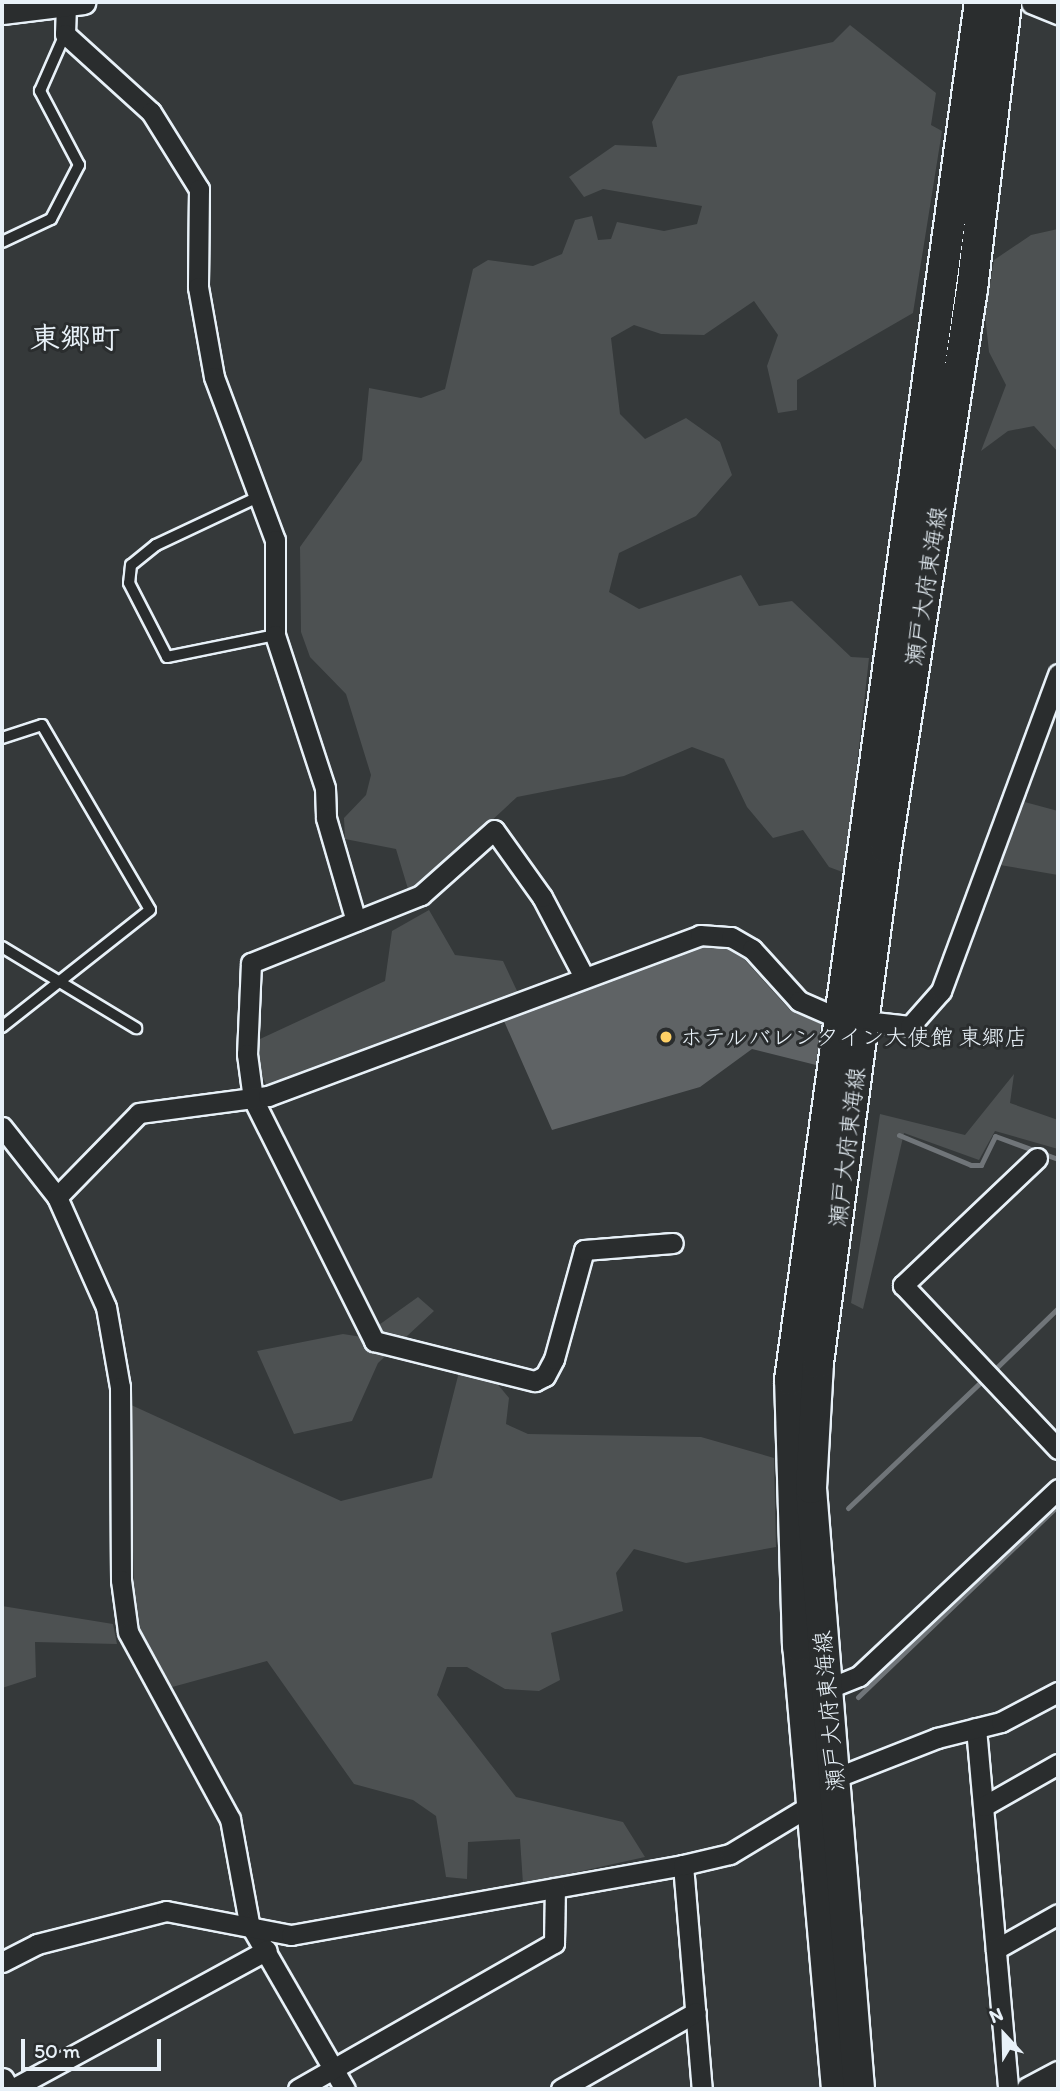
<!DOCTYPE html>
<html>
<head>
<meta charset="utf-8">
<style>
  body { margin:0 }
  #map { position:relative; width:1060px; height:2091px; overflow:hidden; background:#35393a; font-family:Itim,"Klee One",sans-serif }
  div>[style] { position:absolute }
  [style*='--x'] { left:calc(var(--x)*1px); top:calc(var(--y)*1px); width:calc(var(--w)*1px); rotate:calc(var(--a)*1deg) }
  .green>* { inset:0; background:#4d5152 }
  .stream>* { height:5px; margin:-2.5px; padding:0 2.5px; transform-origin:2.5px; border-radius:2.5px; background:#707579 }
  .building>* { inset:0; background:#5f6365 }
  .roads { filter:drop-shadow(2px 0 #e8f1f8) drop-shadow(-2px 0 #e8f1f8) drop-shadow(0 2px #e8f1f8) drop-shadow(0 -2px #e8f1f8) }
  .service>* { height:10px; margin:-5px; padding:0 5px; transform-origin:5px; border-radius:5px; background:#2a2d2e }
  .minor>* { height:19px; margin:-9.5px; padding:0 9.5px; transform-origin:9.5px; border-radius:9.5px; background:#2a2d2e }
  .tertiary>* { height:23px; margin:-11.5px; padding:0 11.5px; transform-origin:11.5px; border-radius:11.5px; background:#2a2d2e }
  .primary>* { height:30px; margin:-15px; padding:0 15px; transform-origin:15px; border-radius:15px; background:#2a2d2e }
  .dots>* { width:19px; height:19px; translate:-50% -50%; box-sizing:border-box; border:4px solid #2a2d2e; border-radius:50% }
  span { translate:-50% -50%; white-space:nowrap; text-align:center; line-height:1.15; -webkit-text-stroke:6px #2a2d2e; paint-order:stroke }
  .street-label { font-size:23px; color:#e8f1f8 }
  .poi-label { font-size:23px; color:#e8f1f8 }
  .left { translate:0 -50%; text-align:left }
  .district-label { font-size:30px; color:#e8f1f8; font-weight:700 }
  .frame { position:absolute; inset:0; border:4px solid #e8f1f8; pointer-events:none }
  .north { position:absolute; left:969px; top:2000px; width:70px; height:70px; -webkit-text-stroke:5px #2a2d2e; paint-order:stroke; rotate:338deg; font-size:19px; font-weight:700; line-height:28px; text-align:center; color:#e8f1f8 }
  .north::after { content:''; display:block; margin:auto; width:24px; height:32px; background:#e8f1f8; clip-path:polygon(50% 0,100% 100%,50% 72%,0 100%) }
  .scale { position:absolute; left:21px; top:2039px; width:140px; height:32px; box-sizing:border-box; border:4px solid #e8f1f8; border-top:0; padding-left:9px; font-size:21px; line-height:24px; white-space:nowrap; color:#e8f1f8; -webkit-text-stroke:5px #2a2d2e; paint-order:stroke }
</style>
</head>
<body>
<div id="map">
  <div class="green">
    <i style="clip-path:polygon(850px 25px,936px 93px,931px 125px,942px 131px,913px 313px,797px 380px,797px 410px,778px 413px,767px 366px,778px 335px,754px 301px,704px 335px,661px 334px,634px 325px,611px 338px,620px 414px,645px 439px,686px 418px,720px 442px,732px 475px,696px 516px,619px 553px,609px 592px,639px 609px,741px 575px,759px 606px,792px 601px,851px 657px,869px 658px,845px 873px,829px 867px,803px 830px,773px 838px,747px 807px,724px 759px,692px 747px,624px 776px,517px 797px,431px 877px,408px 889px,396px 849px,345px 839px,344px 818px,366px 795px,371px 775px,346px 694px,310px 657px,301px 632px,300px 547px,362px 460px,369px 388px,421px 398px,445px 389px,473px 269px,488px 260px,533px 266px,562px 254px,575px 220px,592px 216px,598px 240px,611px 239px,617px 222px,664px 231px,697px 224px,702px 206px,603px 189px,584px 197px,569px 177px,615px 145px,657px 147px,652px 122px,678px 76px,833px 42px)"></i>
    <i style="clip-path:polygon(1058px 229px,1058px 452px,1034px 426px,1008px 431px,981px 451px,1006px 385px,989px 352px,985px 315px,994px 260px,1031px 235px)"></i>
    <i style="clip-path:polygon(1021px 801px,1058px 811px,1058px 875px,1000px 865px)"></i>
    <i style="clip-path:polygon(429px 910px,455px 955px,503px 961px,518px 993px,267px 1086px,259px 1070px,260px 1039px,385px 981px,392px 931px)"></i>
    <i style="clip-path:polygon(1014px 1074px,1010px 1103px,1058px 1120px,1058px 1149px,995px 1131px,979px 1160px,904px 1133px,863px 1309px,851px 1303px,880px 1114px,965px 1135px)"></i>
    <i style="clip-path:polygon(418px 1297px,434px 1311px,378px 1363px,352px 1421px,294px 1434px,257px 1351px,343px 1334px,362px 1337px)"></i>
    <i style="clip-path:polygon(459px 1372px,490px 1375px,509px 1398px,506px 1424px,528px 1434px,701px 1437px,774px 1458px,776px 1547px,686px 1563px,634px 1549px,616px 1573px,623px 1611px,551px 1633px,560px 1680px,539px 1691px,505px 1689px,467px 1667px,447px 1667px,437px 1695px,516px 1797px,623px 1822px,645px 1857px,523px 1884px,520px 1839px,468px 1842px,467px 1879px,446px 1877px,436px 1816px,413px 1800px,354px 1784px,267px 1661px,165px 1689px,142px 1643px,134px 1589px,129px 1404px,341px 1501px,432px 1478px)"></i>
    <i style="clip-path:polygon(2px 1606px,113px 1624px,117px 1644px,35px 1642px,36px 1677px,2px 1688px)"></i>
  </div>
  <div class="stream">
    <i style="--x:899;--y:1135;--w:78;--a:22.6"></i>
    <i style="--x:971;--y:1165;--w:10;--a:0"></i>
    <i style="--x:981;--y:1165;--w:32;--a:-64"></i>
    <i style="--x:995;--y:1136;--w:67;--a:20.1"></i>
    <i style="--x:938;--y:1336;--w:63;--a:46.9"></i>
    <i style="--x:992;--y:1372;--w:92;--a:-44.1"></i>
    <i style="--x:848;--y:1508;--w:189;--a:-43.5"></i>
    <i style="--x:858;--y:1697;--w:277;--a:-43.8"></i>
  </div>
  <div class="building">
    <i style="clip-path:polygon(702px 947px,727px 949px,744px 959px,790px 1010px,821px 1024px,816px 1065px,752px 1049px,700px 1087px,552px 1130px,504px 1021px)"></i>
  </div>
  <div class="roads">
    <div class="service">
      <i style="--x:2;--y:242;--w:54;--a:-25.1"></i>
      <i style="--x:51;--y:219;--w:61;--a:-62.6"></i>
      <i style="--x:79;--y:165;--w:84;--a:-117.8"></i>
      <i style="--x:40;--y:91;--w:62;--a:-66.3"></i>
      <i style="--x:258;--y:497;--w:113;--a:154.8"></i>
      <i style="--x:156;--y:545;--w:32;--a:141"></i>
      <i style="--x:131;--y:565;--w:18;--a:96"></i>
      <i style="--x:129;--y:583;--w:83;--a:62.8"></i>
      <i style="--x:167;--y:657;--w:110;--a:-11.5"></i>
      <i style="--x:2;--y:738;--w:42;--a:-18"></i>
      <i style="--x:42;--y:725;--w:214;--a:59.7"></i>
      <i style="--x:150;--y:910;--w:189;--a:141.7"></i>
      <i style="--x:2;--y:947;--w:157;--a:31.2"></i>
    </div>
    <div class="minor">
      <i style="--x:66;--y:5;--w:29;--a:92"></i>
      <i style="--x:65;--y:34;--w:116;--a:42.2"></i>
      <i style="--x:151;--y:112;--w:91;--a:58.1"></i>
      <i style="--x:199;--y:189;--w:98;--a:90.6"></i>
      <i style="--x:198;--y:287;--w:91;--a:79.9"></i>
      <i style="--x:214;--y:377;--w:174;--a:69.5"></i>
      <i style="--x:275;--y:540;--w:95;--a:90"></i>
      <i style="--x:275;--y:635;--w:161;--a:71.9"></i>
      <i style="--x:325;--y:788;--w:30;--a:88"></i>
      <i style="--x:326;--y:818;--w:107;--a:73.8"></i>
      <i style="--x:583;--y:975;--w:88;--a:-117.7"></i>
      <i style="--x:542;--y:897;--w:82;--a:-125.6"></i>
      <i style="--x:494;--y:830;--w:98;--a:138.3"></i>
      <i style="--x:421;--y:895;--w:183;--a:158.2"></i>
      <i style="--x:251;--y:963;--w:91;--a:92.5"></i>
      <i style="--x:247;--y:1054;--w:45;--a:82.4"></i>
      <i style="--x:253;--y:1099;--w:271;--a:63.4"></i>
      <i style="--x:374;--y:1341;--w:166;--a:14"></i>
      <i style="--x:535;--y:1381;--w:11;--a:-27"></i>
      <i style="--x:545;--y:1376;--w:19;--a:-62"></i>
      <i style="--x:554;--y:1359;--w:113;--a:-74.6"></i>
      <i style="--x:584;--y:1250;--w:89;--a:-4.5"></i>
      <i style="--x:2;--y:1127;--w:89;--a:51.8"></i>
      <i style="--x:57;--y:1197;--w:120;--a:66"></i>
      <i style="--x:106;--y:1307;--w:81;--a:80.1"></i>
      <i style="--x:120;--y:1387;--w:193;--a:89.7"></i>
      <i style="--x:121;--y:1580;--w:52;--a:82.3"></i>
      <i style="--x:128;--y:1632;--w:213;--a:61.4"></i>
      <i style="--x:230;--y:1819;--w:106;--a:79.6"></i>
      <i style="--x:249;--y:1923;--w:192;--a:60"></i>
      <i style="--x:1037;--y:1158;--w:185;--a:136.5"></i>
      <i style="--x:903;--y:1285;--w:226;--a:46.6"></i>
      <i style="--x:57;--y:1197;--w:117;--a:-45.7"></i>
      <i style="--x:139;--y:1113;--w:130;--a:-7.5"></i>
      <i style="--x:268;--y:1096;--w:461;--a:-20.4"></i>
      <i style="--x:700;--y:935;--w:31;--a:4"></i>
      <i style="--x:731;--y:937;--w:24;--a:30"></i>
      <i style="--x:752;--y:949;--w:70;--a:47.9"></i>
      <i style="--x:799;--y:1001;--w:43;--a:23.6"></i>
      <i style="--x:838;--y:1018;--w:72;--a:6.3"></i>
      <i style="--x:910;--y:1026;--w:47;--a:-48.5"></i>
      <i style="--x:941;--y:991;--w:338;--a:-69.7"></i>
      <i style="--x:827;--y:1689;--w:35;--a:-22"></i>
      <i style="--x:859;--y:1676;--w:273;--a:-43.2"></i>
      <i style="--x:976;--y:1728;--w:362;--a:84.9"></i>
      <i style="--x:835;--y:1778;--w:110;--a:-21.4"></i>
      <i style="--x:937;--y:1738;--w:66;--a:-14"></i>
      <i style="--x:1001;--y:1722;--w:64;--a:-27.8"></i>
      <i style="--x:984;--y:1806;--w:85;--a:-29.6"></i>
      <i style="--x:683;--y:1865;--w:225;--a:85.2"></i>
      <i style="--x:996;--y:1949;--w:71;--a:-29.4"></i>
      <i style="--x:2;--y:1962;--w:39;--a:-27"></i>
      <i style="--x:37;--y:1944;--w:133;--a:-14.3"></i>
      <i style="--x:166;--y:1911;--w:127;--a:10.9"></i>
      <i style="--x:291;--y:1935;--w:398;--a:-10.1"></i>
      <i style="--x:683;--y:1865;--w:48;--a:-13.2"></i>
      <i style="--x:730;--y:1854;--w:97;--a:-31.1"></i>
      <i style="--x:12;--y:2089;--w:290;--a:-28.6"></i>
      <i style="--x:298;--y:2089;--w:295;--a:-29.7"></i>
      <i style="--x:554;--y:1943;--w:55;--a:-89"></i>
      <i style="--x:561;--y:2089;--w:155;--a:-29.7"></i>
    </div>
    <div class="tertiary">
      <i style="--x:1033;--y:2;--w:27;--a:22"></i>
      <i style="--x:2;--y:12;--w:82;--a:-7"></i>
      <i style="--x:2;--y:2080;--w:10;--a:61"></i>
      <i style="--x:1028;--y:2089;--w:34;--a:-28"></i>
    </div>
    <div class="primary">
      <i style="--x:837;--y:2089;--w:445;--a:-95"></i>
      <i style="--x:798;--y:1646;--w:266;--a:-91.7"></i>
      <i style="--x:790;--y:1380;--w:1391;--a:-82.15"></i>
      <i style="--x:859;--y:2089;--w:603;--a:-94.57"></i>
      <i style="--x:811;--y:1488;--w:125;--a:-86.8"></i>
      <i style="--x:818;--y:1363;--w:518;--a:-82.46"></i>
      <i style="--x:886;--y:849;--w:567;--a:-81.27"></i>
      <i style="--x:972;--y:289;--w:289;--a:-83.2"></i>
    </div>
  </div>
  <div class="dots">
    <i style="left:666px;top:1037px;background:#ffd166"></i>
  </div>
  <div class="street-label">
    <span style="left:926px;top:586px;rotate:-81deg">瀬戸大府東海線</span>
    <span style="left:847px;top:1147px;rotate:-83deg">瀬戸大府東海線</span>
    <span style="left:829px;top:1711px;rotate:-95deg">瀬戸大府東海線</span>
  </div>
  <div class="poi-label">
    <span class="left" style="left:680px;top:1037px">ホテルバレンタイン大使館 東郷店</span>
  </div>
  <div class="district-label">
    <span style="left:75px;top:338px">東郷町</span>
  </div>
  <div class="frame"></div>
  <div class="north">N</div>
  <div class="scale">50 m</div>
</div>
</body>
</html>
